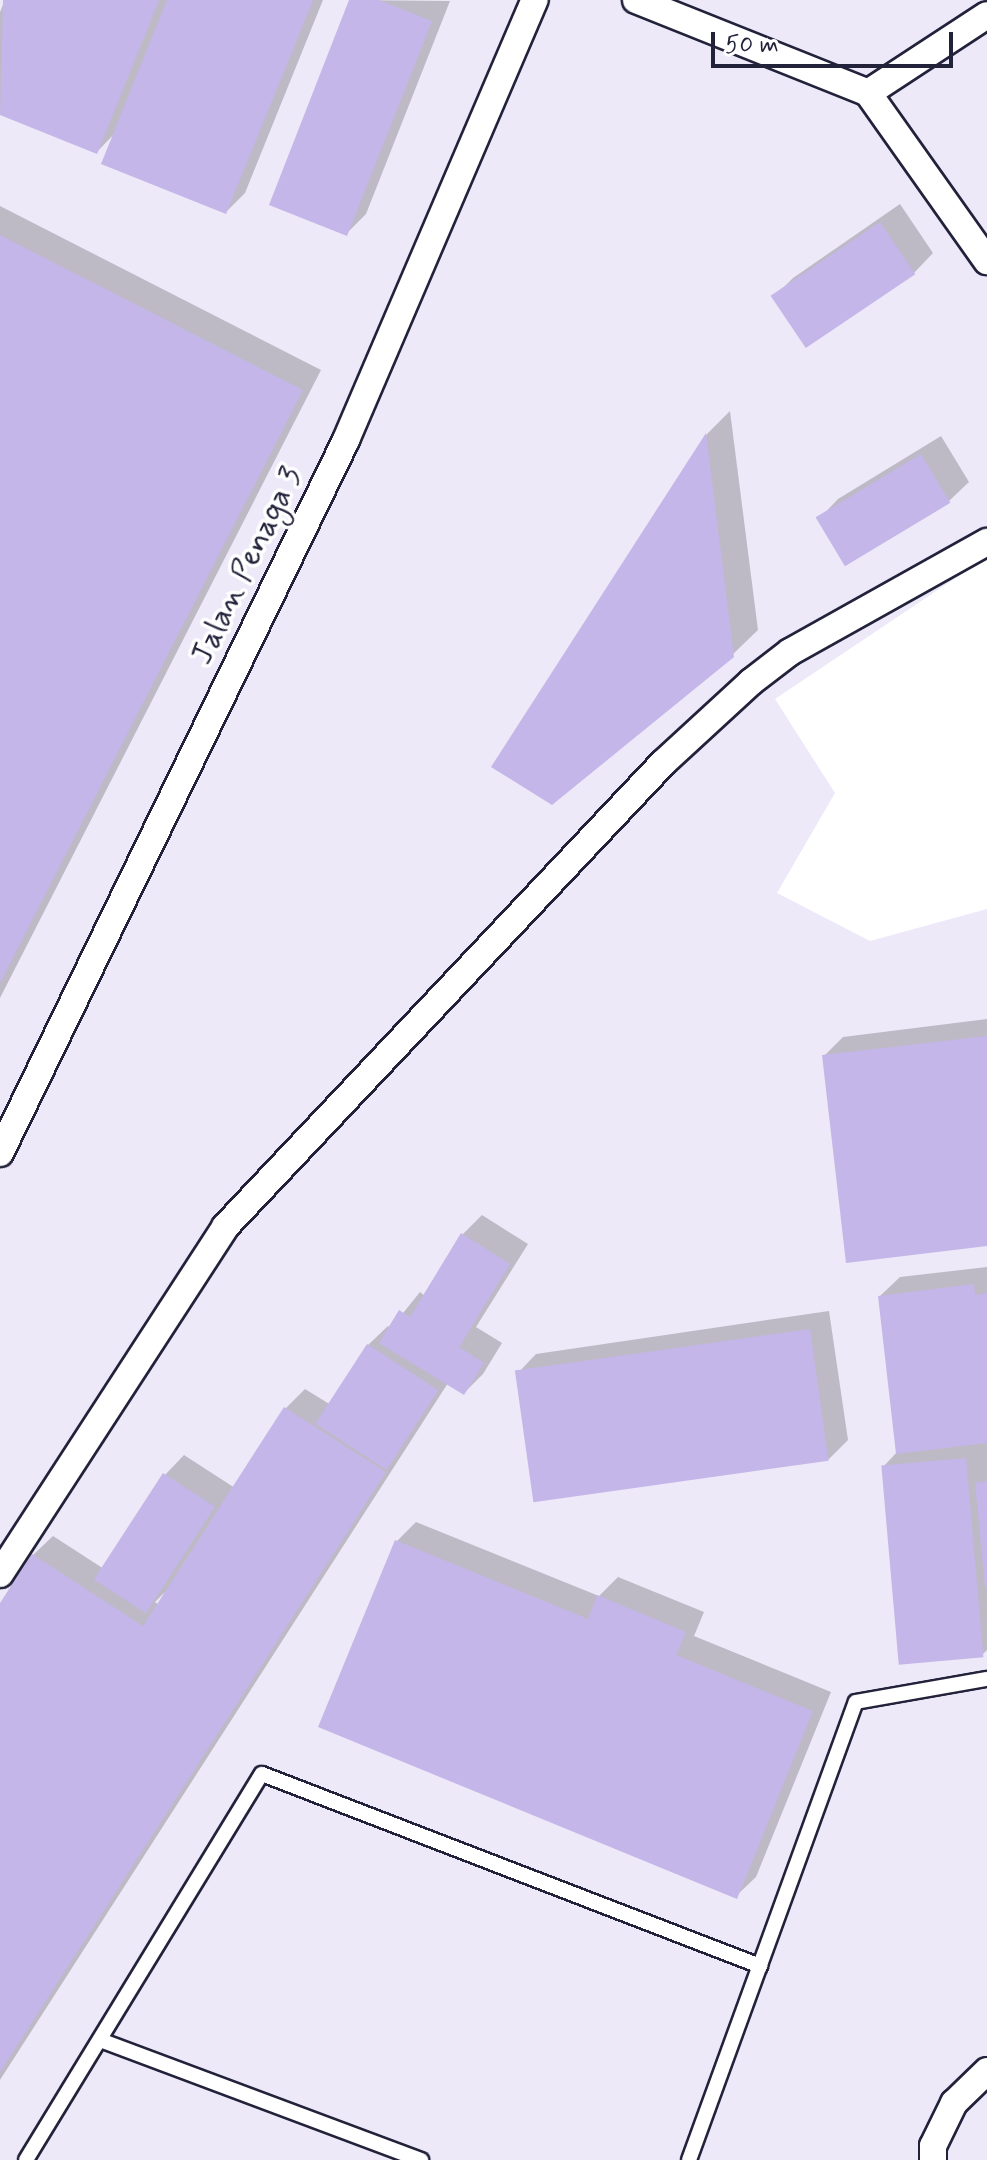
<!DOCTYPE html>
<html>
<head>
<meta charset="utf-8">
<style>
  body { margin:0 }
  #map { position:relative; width:987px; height:2160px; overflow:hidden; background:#fff; font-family:Mynerve,sans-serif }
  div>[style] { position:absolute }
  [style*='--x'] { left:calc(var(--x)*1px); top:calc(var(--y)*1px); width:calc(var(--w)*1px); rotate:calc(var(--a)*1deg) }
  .built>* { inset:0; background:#ede9f8 }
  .shadow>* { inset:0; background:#0003 }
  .building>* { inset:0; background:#c4b6e8; transform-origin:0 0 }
  .roads { filter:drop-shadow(2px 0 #22223b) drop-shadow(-2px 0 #22223b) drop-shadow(0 2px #22223b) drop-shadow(0 -2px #22223b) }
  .service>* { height:14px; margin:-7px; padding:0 7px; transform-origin:7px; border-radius:7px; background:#fff }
  .minor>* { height:26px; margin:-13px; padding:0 13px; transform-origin:13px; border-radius:13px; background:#fff }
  span { translate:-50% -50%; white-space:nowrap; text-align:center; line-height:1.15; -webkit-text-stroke:7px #fff; paint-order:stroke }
  .street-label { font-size:32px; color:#22223b }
  .scale { position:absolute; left:711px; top:32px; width:242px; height:36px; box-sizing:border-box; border:4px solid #22223b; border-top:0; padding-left:10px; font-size:24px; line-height:28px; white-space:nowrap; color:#22223b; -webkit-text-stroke:6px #fff; paint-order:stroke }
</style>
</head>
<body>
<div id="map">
  <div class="built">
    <i style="clip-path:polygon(0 0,987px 0,987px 557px,775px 699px,835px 793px,777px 893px,870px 941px,987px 909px,987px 2160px,0 2160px)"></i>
  </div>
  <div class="shadow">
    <i style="clip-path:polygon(5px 0,323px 0,245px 193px,226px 212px,115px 133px,97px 152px,0 113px,0 12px)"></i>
    <i style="clip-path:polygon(351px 0,450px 1px,366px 214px,346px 234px)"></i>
    <i style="clip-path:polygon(900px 204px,933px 253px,914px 273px,774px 297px,793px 278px)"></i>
    <i style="clip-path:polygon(0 206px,321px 370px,0 998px)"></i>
    <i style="clip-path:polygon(730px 411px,758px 630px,732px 655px,494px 766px,707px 434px)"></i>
    <i style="clip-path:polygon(941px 436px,969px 482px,949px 501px,819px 519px,838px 499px)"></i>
    <i style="clip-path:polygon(987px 1019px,987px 1244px,824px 1056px,843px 1037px)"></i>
    <i style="clip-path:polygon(evenodd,482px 1215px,528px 1244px,476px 1327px,502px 1343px,483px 1374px,464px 1393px,448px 1383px,0 2080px,0 1607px,33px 1555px,53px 1536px,104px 1569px,165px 1475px,184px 1455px,235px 1488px,286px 1408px,305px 1389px,331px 1405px,368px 1345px,388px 1326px,391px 1328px,420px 1292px,425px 1296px,462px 1235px,482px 1215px,165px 1592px,159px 1605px,155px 1602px,165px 1592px)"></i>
    <i style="clip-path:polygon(987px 1267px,987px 1650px,982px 1655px,883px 1467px,898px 1451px,880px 1296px,900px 1277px)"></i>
    <i style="clip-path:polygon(829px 1311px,848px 1440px,828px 1460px,517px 1374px,536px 1354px)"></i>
    <i style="clip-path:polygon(416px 1522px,599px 1596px,618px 1577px,704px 1612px,694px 1636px,831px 1692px,756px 1877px,736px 1896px,397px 1541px)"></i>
  </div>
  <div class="building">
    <i style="clip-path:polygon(3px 0,159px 0,97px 154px,0 115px)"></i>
    <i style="clip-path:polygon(167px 0,313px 0,226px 214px,101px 164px)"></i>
    <i style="clip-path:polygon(349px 0,379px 0,432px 21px,347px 236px,269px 205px)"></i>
    <i style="left:880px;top:222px;width:63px;height:132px;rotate:56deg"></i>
    <i style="clip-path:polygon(0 235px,303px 390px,0 983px)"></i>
    <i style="clip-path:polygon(706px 433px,734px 657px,552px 805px,491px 767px)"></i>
    <i style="left:921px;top:454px;width:57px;height:123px;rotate:59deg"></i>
    <i style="clip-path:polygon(987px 1036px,987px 1246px,846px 1263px,822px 1055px)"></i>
    <i style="clip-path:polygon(461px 1233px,510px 1264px,459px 1347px,484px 1363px,464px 1395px,379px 1343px,399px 1310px,410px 1317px)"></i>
    <i style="clip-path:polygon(974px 1284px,975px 1295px,987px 1293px,987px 1443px,896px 1454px,878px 1296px)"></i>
    <i style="left:810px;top:1329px;width:133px;height:298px;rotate:82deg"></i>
    <i style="left:367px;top:1344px;width:85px;height:95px;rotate:33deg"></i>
    <i style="clip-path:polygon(284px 1407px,386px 1472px,0 2072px,0 1603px,32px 1554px,143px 1626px)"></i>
    <i style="left:966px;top:1458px;width:200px;height:85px;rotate:85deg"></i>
    <i style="left:163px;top:1473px;width:62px;height:127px;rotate:33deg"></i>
    <i style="clip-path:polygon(987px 1481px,987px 1586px,985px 1587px,975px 1483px)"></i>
    <i style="clip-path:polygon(395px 1540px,588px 1619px,597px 1595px,686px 1632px,676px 1655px,813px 1711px,737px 1899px,318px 1727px)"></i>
  </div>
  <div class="roads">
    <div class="service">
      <i style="--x:100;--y:2040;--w:343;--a:20.5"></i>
      <i style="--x:26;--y:2160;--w:452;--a:-58.6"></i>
      <i style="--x:262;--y:1774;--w:534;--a:21.08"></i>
      <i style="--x:689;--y:2160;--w:487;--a:-70"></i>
      <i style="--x:856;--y:1702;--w:133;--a:-10"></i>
    </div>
    <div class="minor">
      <i style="--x:636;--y:0;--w:250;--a:21.8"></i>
      <i style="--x:868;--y:93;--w:206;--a:54.7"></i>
      <i style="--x:868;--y:93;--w:142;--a:-33.2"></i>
      <i style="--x:0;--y:1153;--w:793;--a:-64.11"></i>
      <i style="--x:346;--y:440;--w:479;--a:-66.8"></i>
      <i style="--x:0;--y:1574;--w:414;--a:-57"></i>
      <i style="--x:225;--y:1227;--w:638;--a:-46.65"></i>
      <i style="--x:663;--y:763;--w:120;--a:-42.6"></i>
      <i style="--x:751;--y:682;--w:49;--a:-37.6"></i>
      <i style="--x:790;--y:652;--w:226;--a:-29.2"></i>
      <i style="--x:933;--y:2160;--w:14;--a:-90"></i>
      <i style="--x:933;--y:2146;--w:48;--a:-64"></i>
      <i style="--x:954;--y:2103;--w:46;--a:-44.1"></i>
    </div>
  </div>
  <div class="street-label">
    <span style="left:247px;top:566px;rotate:-64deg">Jalan Penaga 3</span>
  </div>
  <div class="scale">50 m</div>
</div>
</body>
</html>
